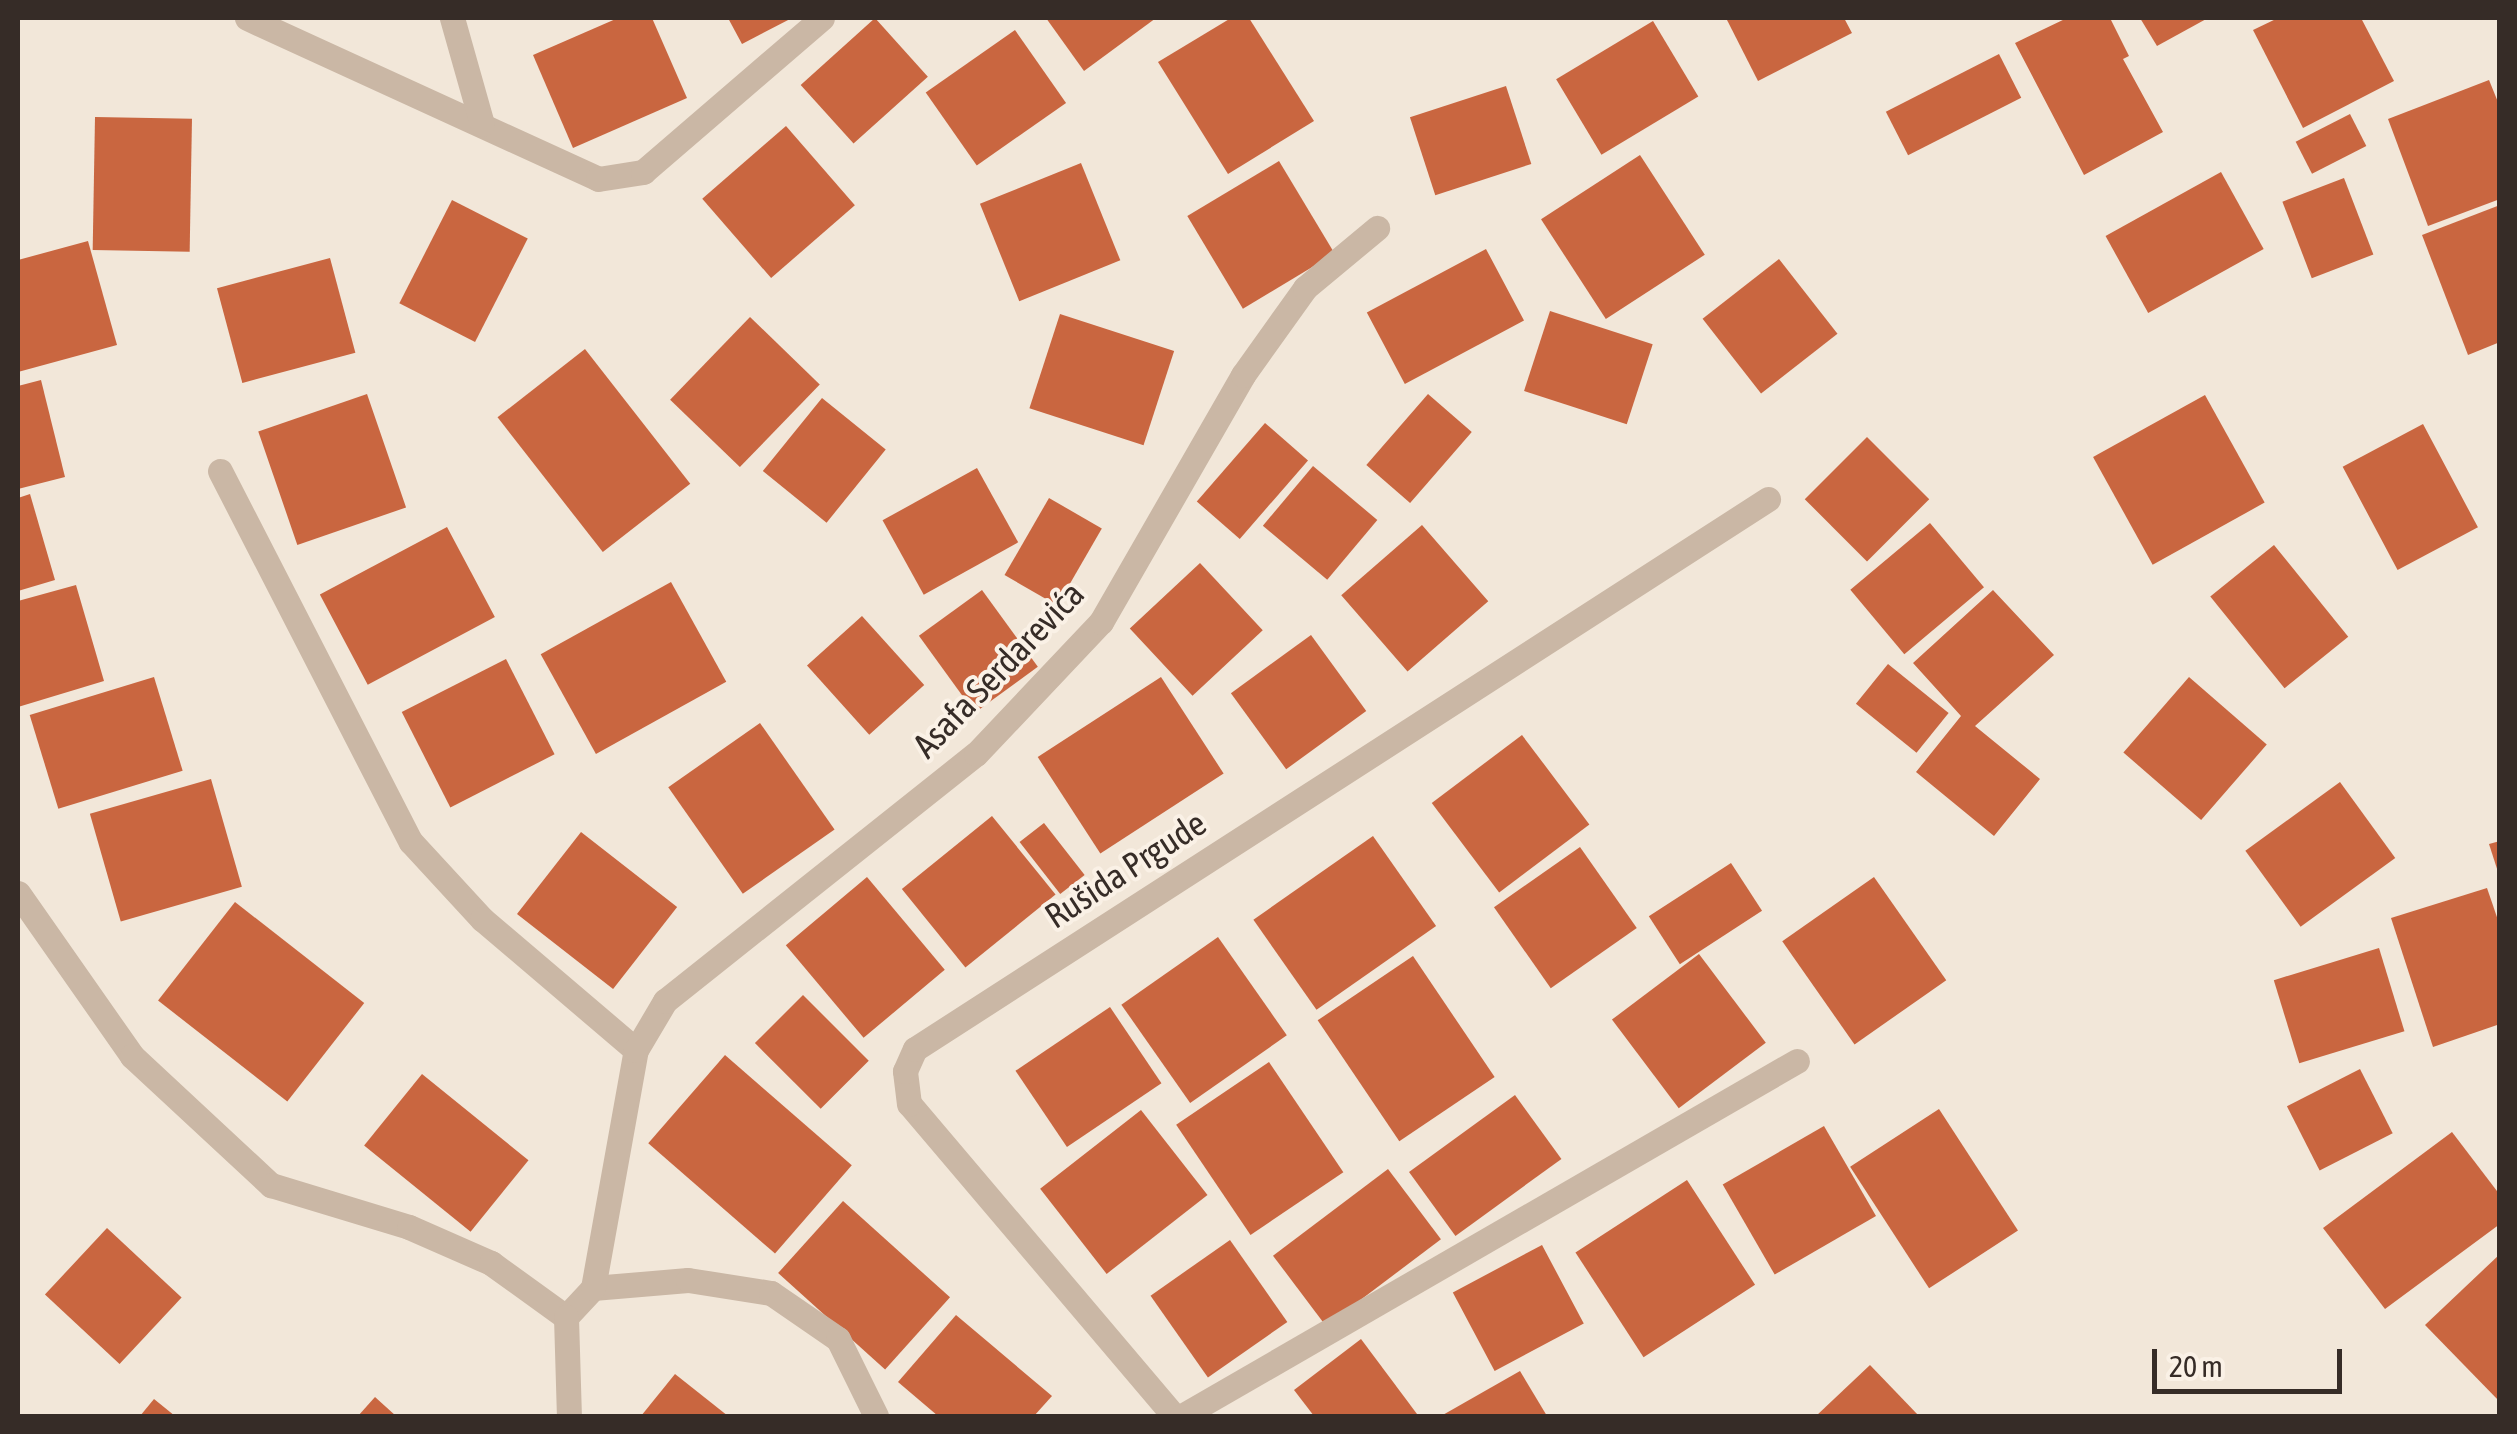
<!DOCTYPE html>
<html>
<head>
<meta charset="utf-8">
<style>
  body { margin:0 }
  #map { position:relative; width:2517px; height:1434px; overflow:hidden; background:#f2e7d9; font-family:"Asap Condensed",sans-serif }
  div>[style] { position:absolute }
  [style*='--x'] { left:calc(var(--x)*1px); top:calc(var(--y)*1px); width:calc(var(--w)*1px); rotate:calc(var(--a)*1deg) }
  .building>* { inset:0; background:#c96640; transform-origin:0 0 }
  .minor>* { height:25px; margin:-12.5px; padding:0 12.5px; transform-origin:12.5px; border-radius:12.5px; background:#cab7a5 }
  span { translate:-50% -50%; white-space:nowrap; text-align:center; line-height:1.15; -webkit-text-stroke:8px #faf1e6; paint-order:stroke }
  .street-label { font-size:35px; color:#362c27 }
  .frame { position:absolute; inset:0; border:20px solid #362c27; pointer-events:none }
  .scale { position:absolute; left:2152px; top:1349px; width:190px; height:45px; box-sizing:border-box; border:5px solid #362c27; border-top:0; padding-left:12px; font-size:30px; line-height:35px; white-space:nowrap; color:#362c27; -webkit-text-stroke:8px #faf1e6; paint-order:stroke }
</style>
</head>
<body>
<div id="map">
  <div class="building">
    <i style="clip-path:polygon(618px 18px,652px 18px,687px 98px,573px 148px,533px 55px)"></i>
    <i style="clip-path:polygon(728px 18px,792px 18px,742px 44px)"></i>
    <i style="left:875px;top:18px;width:79px;height:100px;rotate:48deg"></i>
    <i style="clip-path:polygon(1046px 18px,1156px 18px,1084px 71px)"></i>
    <i style="clip-path:polygon(1231px 18px,1249px 18px,1314px 121px,1228px 174px,1158px 62px)"></i>
    <i style="clip-path:polygon(1726px 18px,1844px 18px,1852px 33px,1758px 81px)"></i>
    <i style="clip-path:polygon(2067px 18px,2110px 18px,2129px 56px,2123px 59px,2163px 132px,2084px 175px,2015px 43px)"></i>
    <i style="clip-path:polygon(2140px 18px,2208px 18px,2157px 46px)"></i>
    <i style="clip-path:polygon(2278px 18px,2361px 18px,2394px 81px,2303px 128px,2253px 30px)"></i>
    <i style="left:1653px;top:21px;width:88px;height:113px;rotate:59deg"></i>
    <i style="left:1015px;top:30px;width:89px;height:109px;rotate:55deg"></i>
    <i style="left:1999px;top:54px;width:49px;height:127px;rotate:63deg"></i>
    <i style="clip-path:polygon(2489px 80px,2500px 107px,2500px 199px,2428px 226px,2388px 119px)"></i>
    <i style="left:1506px;top:86px;width:82px;height:101px;rotate:72deg"></i>
    <i style="left:2350px;top:114px;width:36px;height:61px;rotate:63deg"></i>
    <i style="left:95px;top:117px;width:97px;height:133px;rotate:1deg"></i>
    <i style="left:786px;top:126px;width:105px;height:111px;rotate:49deg"></i>
    <i style="left:1640px;top:155px;width:119px;height:118px;rotate:57deg"></i>
    <i style="left:1279px;top:161px;width:108px;height:107px;rotate:59deg"></i>
    <i style="left:1081px;top:163px;width:105px;height:109px;rotate:68deg"></i>
    <i style="left:2221px;top:172px;width:88px;height:132px;rotate:61deg"></i>
    <i style="left:2344px;top:178px;width:82px;height:66px;rotate:69deg"></i>
    <i style="left:452px;top:200px;width:85px;height:116px;rotate:27deg"></i>
    <i style="clip-path:polygon(2500px 205px,2500px 342px,2468px 355px,2422px 235px)"></i>
    <i style="clip-path:polygon(88px 241px,117px 345px,18px 372px,18px 260px)"></i>
    <i style="left:1486px;top:249px;width:81px;height:135px;rotate:62deg"></i>
    <i style="left:330px;top:258px;width:98px;height:117px;rotate:75deg"></i>
    <i style="left:1779px;top:259px;width:95px;height:97px;rotate:52deg"></i>
    <i style="left:1550px;top:311px;width:108px;height:84px;rotate:18deg"></i>
    <i style="left:1060px;top:314px;width:120px;height:99px;rotate:18deg"></i>
    <i style="left:750px;top:317px;width:97px;height:115px;rotate:44deg"></i>
    <i style="left:585px;top:349px;width:171px;height:111px;rotate:52deg"></i>
    <i style="clip-path:polygon(41px 380px,65px 477px,18px 489px,18px 386px)"></i>
    <i style="left:367px;top:394px;width:120px;height:115px;rotate:71deg"></i>
    <i style="left:1428px;top:394px;width:58px;height:94px;rotate:41deg"></i>
    <i style="left:2205px;top:395px;width:123px;height:128px;rotate:61deg"></i>
    <i style="left:822px;top:398px;width:82px;height:94px;rotate:39deg"></i>
    <i style="left:1265px;top:423px;width:57px;height:104px;rotate:41deg"></i>
    <i style="left:2423px;top:424px;width:117px;height:91px;rotate:62deg"></i>
    <i style="left:1867px;top:437px;width:88px;height:88px;rotate:45deg"></i>
    <i style="left:1313px;top:466px;width:84px;height:78px;rotate:40deg"></i>
    <i style="left:977px;top:468px;width:85px;height:108px;rotate:61deg"></i>
    <i style="clip-path:polygon(30px 494px,55px 580px,18px 591px,18px 498px)"></i>
    <i style="left:1049px;top:498px;width:61px;height:89px;rotate:30deg"></i>
    <i style="left:1930px;top:523px;width:84px;height:104px;rotate:50deg"></i>
    <i style="left:1422px;top:525px;width:101px;height:107px;rotate:49deg"></i>
    <i style="left:447px;top:527px;width:102px;height:144px;rotate:62deg"></i>
    <i style="left:2274px;top:545px;width:118px;height:82px;rotate:51deg"></i>
    <i style="left:1200px;top:563px;width:92px;height:96px;rotate:47deg"></i>
    <i style="left:671px;top:582px;width:114px;height:149px;rotate:61deg"></i>
    <i style="clip-path:polygon(76px 585px,104px 681px,18px 707px,18px 601px)"></i>
    <i style="left:982px;top:590px;width:95px;height:78px;rotate:54deg"></i>
    <i style="clip-path:polygon(1993px 590px,2054px 655px,1975px 726px,2040px 779px,1994px 836px,1916px 772px,1961px 716px,1913px 663px)"></i>
    <i style="left:862px;top:616px;width:93px;height:74px;rotate:48deg"></i>
    <i style="left:1311px;top:635px;width:94px;height:99px;rotate:54deg"></i>
    <i style="left:506px;top:659px;width:107px;height:117px;rotate:63deg"></i>
    <i style="left:1888px;top:664px;width:78px;height:51px;rotate:39deg"></i>
    <i style="left:154px;top:677px;width:98px;height:130px;rotate:73deg"></i>
    <i style="left:1161px;top:677px;width:115px;height:147px;rotate:57deg"></i>
    <i style="left:2189px;top:677px;width:103px;height:100px;rotate:41deg"></i>
    <i style="left:760px;top:723px;width:130px;height:112px;rotate:55deg"></i>
    <i style="left:1522px;top:735px;width:112px;height:113px;rotate:53deg"></i>
    <i style="left:211px;top:779px;width:112px;height:126px;rotate:74deg"></i>
    <i style="left:2340px;top:782px;width:94px;height:117px;rotate:54deg"></i>
    <i style="left:992px;top:816px;width:101px;height:116px;rotate:51deg"></i>
    <i style="left:1044px;top:823px;width:66px;height:31px;rotate:52deg"></i>
    <i style="left:581px;top:832px;width:122px;height:104px;rotate:38deg"></i>
    <i style="left:1373px;top:836px;width:110px;height:146px;rotate:55deg"></i>
    <i style="clip-path:polygon(2500px 841px,2500px 875px,2499px 875px,2489px 844px)"></i>
    <i style="left:1580px;top:847px;width:99px;height:105px;rotate:55deg"></i>
    <i style="left:1731px;top:863px;width:57px;height:98px;rotate:57deg"></i>
    <i style="left:867px;top:877px;width:121px;height:106px;rotate:50deg"></i>
    <i style="left:1874px;top:877px;width:126px;height:112px;rotate:55deg"></i>
    <i style="clip-path:polygon(2487px 888px,2500px 926px,2500px 1024px,2433px 1047px,2391px 918px)"></i>
    <i style="left:235px;top:902px;width:164px;height:125px;rotate:38deg"></i>
    <i style="left:1218px;top:937px;width:120px;height:118px;rotate:55deg"></i>
    <i style="left:2379px;top:948px;width:87px;height:110px;rotate:73deg"></i>
    <i style="left:1699px;top:954px;width:111px;height:109px;rotate:53deg"></i>
    <i style="left:1413px;top:956px;width:146px;height:115px;rotate:56deg"></i>
    <i style="left:803px;top:995px;width:93px;height:68px;rotate:45deg"></i>
    <i style="left:1110px;top:1007px;width:92px;height:114px;rotate:56deg"></i>
    <i style="left:725px;top:1055px;width:168px;height:117px;rotate:41deg"></i>
    <i style="left:1269px;top:1062px;width:133px;height:112px;rotate:56deg"></i>
    <i style="left:2360px;top:1069px;width:72px;height:82px;rotate:63deg"></i>
    <i style="left:422px;top:1074px;width:137px;height:92px;rotate:39deg"></i>
    <i style="left:1515px;top:1095px;width:79px;height:131px;rotate:54deg"></i>
    <i style="left:1939px;top:1109px;width:145px;height:106px;rotate:57deg"></i>
    <i style="left:1141px;top:1110px;width:108px;height:128px;rotate:52deg"></i>
    <i style="left:1824px;top:1126px;width:104px;height:117px;rotate:60deg"></i>
    <i style="clip-path:polygon(2452px 1132px,2500px 1195px,2500px 1224px,2385px 1309px,2323px 1228px)"></i>
    <i style="left:1388px;top:1169px;width:88px;height:144px;rotate:53deg"></i>
    <i style="left:1687px;top:1180px;width:125px;height:133px;rotate:57deg"></i>
    <i style="left:843px;top:1201px;width:144px;height:97px;rotate:42deg"></i>
    <i style="left:107px;top:1228px;width:102px;height:91px;rotate:43deg"></i>
    <i style="left:1230px;top:1240px;width:100px;height:97px;rotate:55deg"></i>
    <i style="left:1542px;top:1245px;width:89px;height:101px;rotate:62deg"></i>
    <i style="clip-path:polygon(2500px 1254px,2500px 1402px,2425px 1325px)"></i>
    <i style="clip-path:polygon(956px 1315px,1052px 1396px,1034px 1416px,938px 1416px,898px 1382px)"></i>
    <i style="clip-path:polygon(1361px 1339px,1417px 1414px,1414px 1416px,1314px 1416px,1294px 1390px)"></i>
    <i style="clip-path:polygon(1870px 1365px,1919px 1416px,1816px 1416px)"></i>
    <i style="clip-path:polygon(1520px 1371px,1547px 1416px,1441px 1416px)"></i>
    <i style="clip-path:polygon(675px 1374px,728px 1416px,641px 1416px)"></i>
    <i style="clip-path:polygon(375px 1397px,396px 1416px,358px 1416px)"></i>
    <i style="clip-path:polygon(154px 1399px,175px 1416px,140px 1416px)"></i>
  </div>
  <div class="minor">
    <i style="--x:247;--y:18;--w:386;--a:24.6"></i>
    <i style="--x:598;--y:179;--w:46;--a:-8.8"></i>
    <i style="--x:643;--y:172;--w:236;--a:-40.7"></i>
    <i style="--x:452;--y:18;--w:110;--a:74.2"></i>
    <i style="--x:220;--y:471;--w:417;--a:62.8"></i>
    <i style="--x:411;--y:842;--w:105;--a:47.3"></i>
    <i style="--x:482;--y:919;--w:202;--a:40.4"></i>
    <i style="--x:18;--y:893;--w:199;--a:55"></i>
    <i style="--x:132;--y:1056;--w:190;--a:42.9"></i>
    <i style="--x:271;--y:1185;--w:144;--a:16.9"></i>
    <i style="--x:409;--y:1227;--w:90;--a:23.7"></i>
    <i style="--x:491;--y:1263;--w:92;--a:35.8"></i>
    <i style="--x:566;--y:1317;--w:40;--a:-47"></i>
    <i style="--x:593;--y:1288;--w:95;--a:-4.8"></i>
    <i style="--x:688;--y:1280;--w:84;--a:8.9"></i>
    <i style="--x:771;--y:1293;--w:81;--a:34.5"></i>
    <i style="--x:838;--y:1339;--w:86;--a:63.7"></i>
    <i style="--x:593;--y:1288;--w:242;--a:-79.8"></i>
    <i style="--x:636;--y:1050;--w:57;--a:-59.4"></i>
    <i style="--x:665;--y:1001;--w:397;--a:-38.5"></i>
    <i style="--x:976;--y:754;--w:182;--a:-46.6"></i>
    <i style="--x:1101;--y:622;--w:285;--a:-60.1"></i>
    <i style="--x:1243;--y:375;--w:107;--a:-54.5"></i>
    <i style="--x:1305;--y:288;--w:94;--a:-39.8"></i>
    <i style="--x:566;--y:1317;--w:99;--a:88.3"></i>
    <i style="--x:1174;--y:1416;--w:409;--a:-130.3"></i>
    <i style="--x:909;--y:1104;--w:33;--a:-97"></i>
    <i style="--x:905;--y:1071;--w:24;--a:-66"></i>
    <i style="--x:915;--y:1049;--w:1015;--a:-32.81"></i>
    <i style="--x:1182;--y:1416;--w:710;--a:-30"></i>
  </div>
  <div class="street-label">
    <span style="left:998px;top:669px;rotate:-46deg">Asafa Serdarevića</span>
    <span style="left:1125px;top:869px;rotate:-33deg">Rušida Prgude</span>
  </div>
  <div class="frame"></div>
  <div class="scale">20 m</div>
</div>
</body>
</html>
